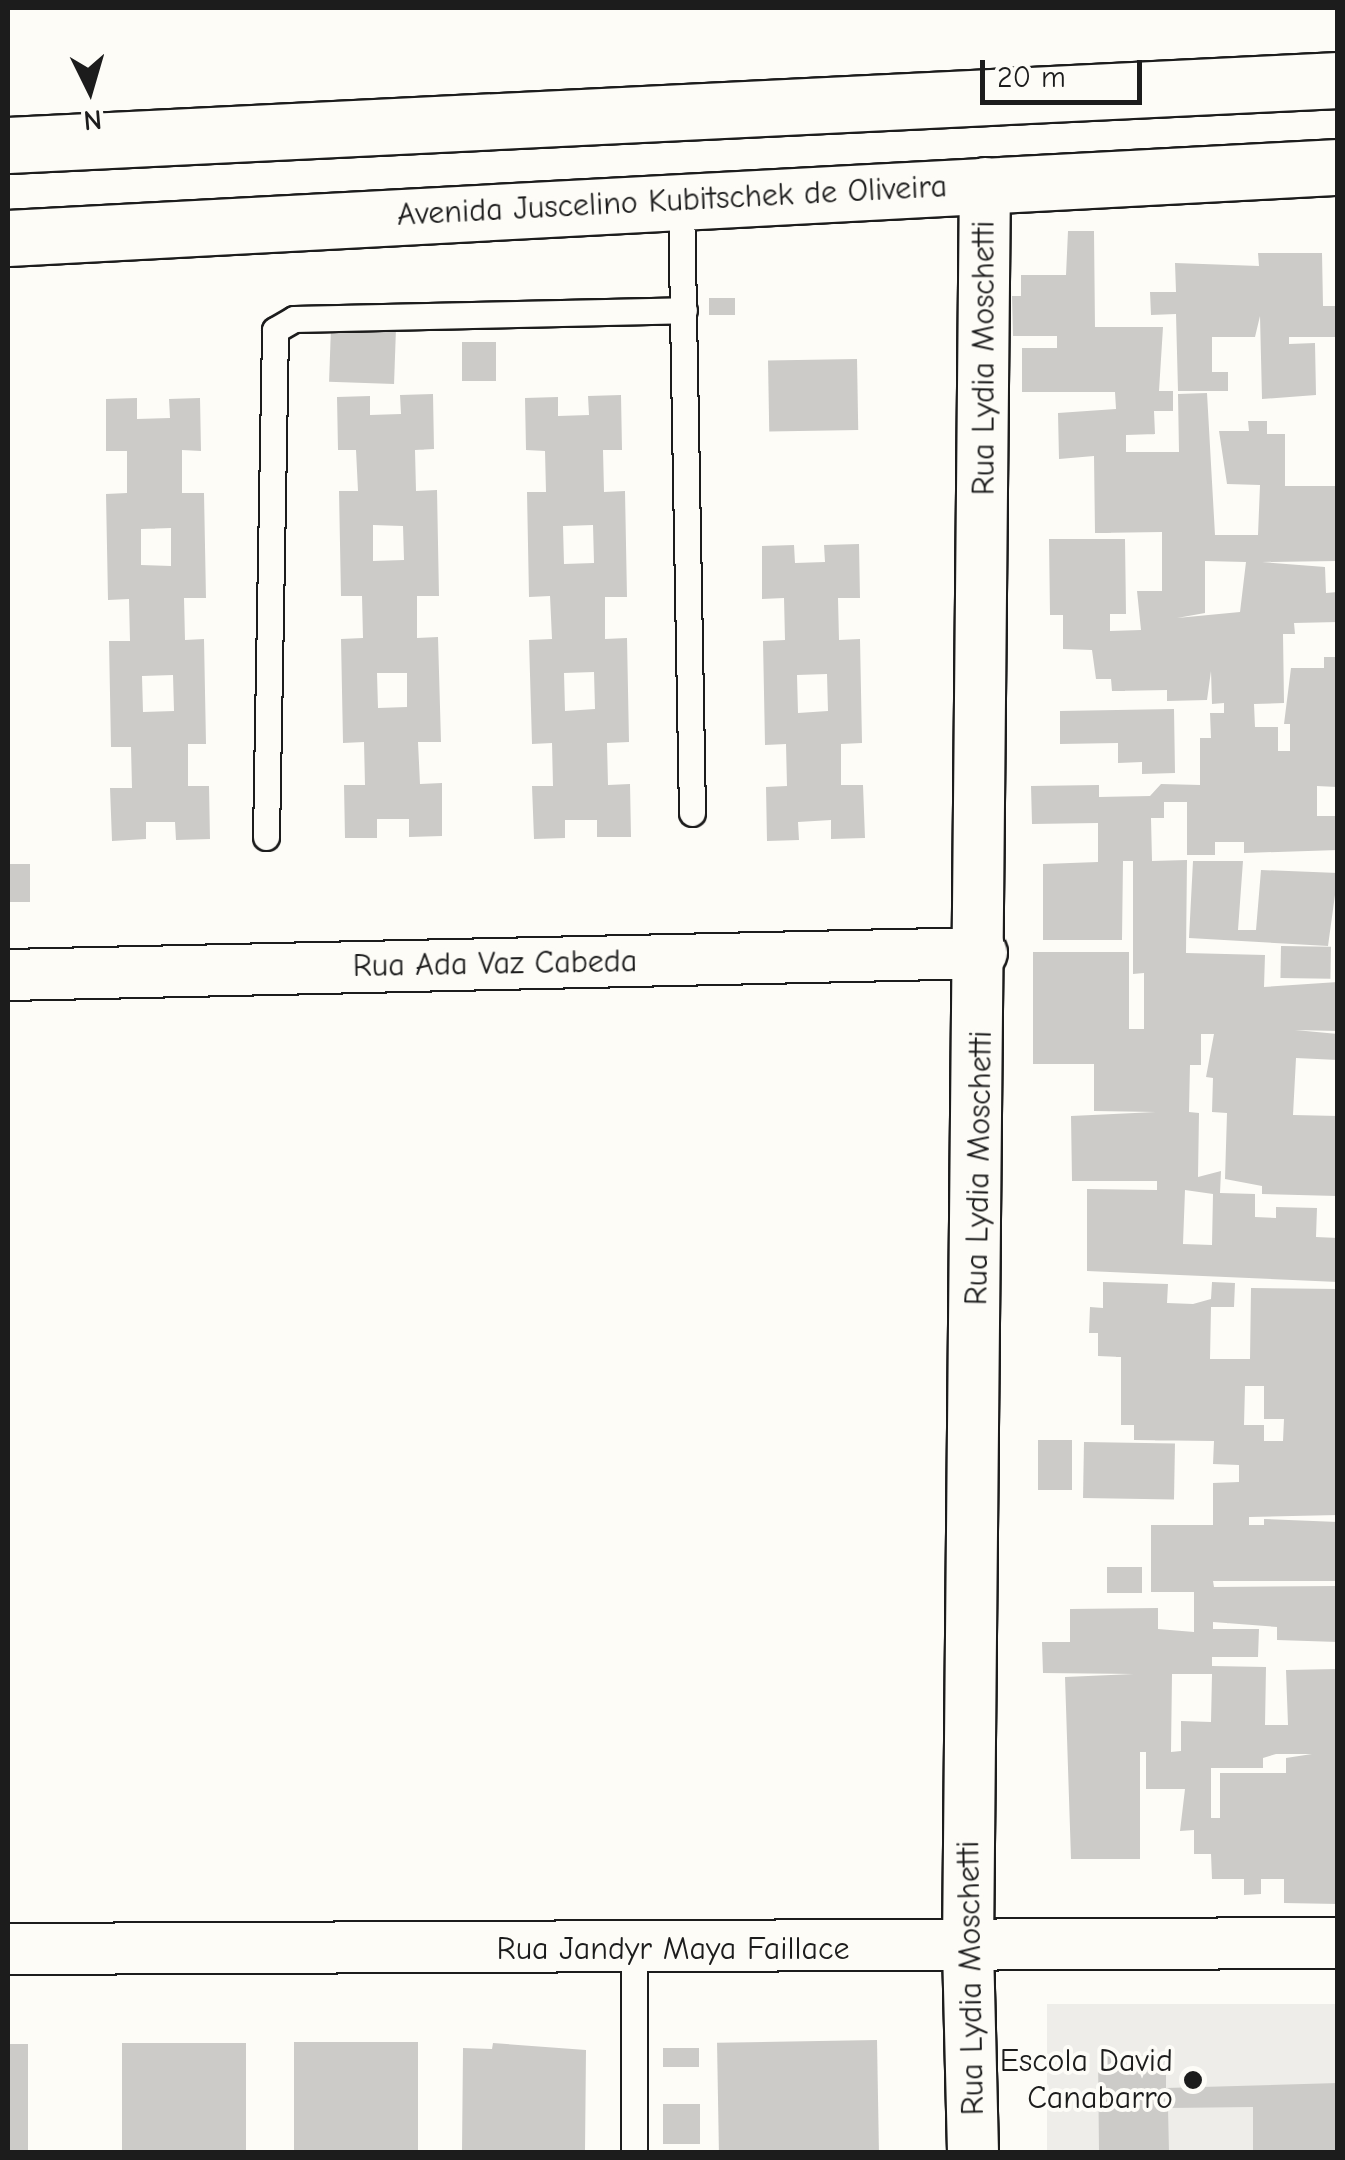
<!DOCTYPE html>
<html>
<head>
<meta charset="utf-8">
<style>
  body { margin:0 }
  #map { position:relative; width:1345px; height:2160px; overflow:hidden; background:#fdfcf7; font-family:"Comic Neue",sans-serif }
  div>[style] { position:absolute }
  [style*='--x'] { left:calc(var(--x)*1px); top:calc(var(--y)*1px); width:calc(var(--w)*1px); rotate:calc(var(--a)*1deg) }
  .built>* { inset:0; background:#eeede9; transform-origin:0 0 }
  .building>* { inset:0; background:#cccbc8; transform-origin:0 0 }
  .roads { filter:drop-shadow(2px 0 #1c1c1c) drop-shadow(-2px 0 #1c1c1c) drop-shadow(0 2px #1c1c1c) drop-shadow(0 -2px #1c1c1c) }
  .service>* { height:25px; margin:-12.5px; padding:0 12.5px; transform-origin:12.5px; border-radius:12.5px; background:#fdfcf7 }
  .minor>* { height:50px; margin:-25px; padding:0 25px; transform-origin:25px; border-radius:25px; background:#fdfcf7 }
  .secondary>* { height:55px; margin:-27.5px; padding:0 27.5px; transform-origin:27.5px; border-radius:27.5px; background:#fdfcf7 }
  .dots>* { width:28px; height:28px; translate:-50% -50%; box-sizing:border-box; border:5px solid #fdfcf7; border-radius:50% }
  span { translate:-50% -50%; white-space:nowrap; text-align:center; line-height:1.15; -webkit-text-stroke:8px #fdfcf7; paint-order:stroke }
  .street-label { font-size:32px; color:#1c1c1c }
  .poi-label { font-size:32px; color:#1c1c1c }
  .right { translate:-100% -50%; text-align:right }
  .frame { position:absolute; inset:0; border:10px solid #1c1c1c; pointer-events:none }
  .north { position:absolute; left:40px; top:40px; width:100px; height:100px; -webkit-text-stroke:8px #fdfcf7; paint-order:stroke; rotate:175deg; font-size:28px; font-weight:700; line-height:40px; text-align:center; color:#1c1c1c }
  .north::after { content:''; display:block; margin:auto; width:35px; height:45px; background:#1c1c1c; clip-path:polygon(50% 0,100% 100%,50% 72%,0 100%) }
  .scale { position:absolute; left:980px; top:60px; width:162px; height:45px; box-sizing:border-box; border:5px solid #1c1c1c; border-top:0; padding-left:12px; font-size:30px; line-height:35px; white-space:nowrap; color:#1c1c1c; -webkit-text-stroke:8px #fdfcf7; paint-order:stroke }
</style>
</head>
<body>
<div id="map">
  <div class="built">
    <i style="left:1337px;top:2004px;width:148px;height:290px;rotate:90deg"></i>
  </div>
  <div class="building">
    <i style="clip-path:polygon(evenodd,1068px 231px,1094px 231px,1095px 327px,1163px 327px,1159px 391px,1173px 391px,1173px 411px,1154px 411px,1155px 434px,1126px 435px,1126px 452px,1179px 452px,1178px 394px,1207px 393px,1215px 535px,1258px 535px,1260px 485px,1227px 484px,1219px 431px,1249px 431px,1248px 421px,1267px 421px,1267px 434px,1285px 434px,1285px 486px,1338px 486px,1337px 561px,1262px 562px,1325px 567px,1326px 593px,1338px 592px,1338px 622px,1294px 623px,1295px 634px,1283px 634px,1284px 703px,1254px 704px,1255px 727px,1278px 727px,1278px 751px,1290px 751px,1290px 724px,1284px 724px,1291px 668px,1324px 668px,1324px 657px,1338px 657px,1337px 787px,1317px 786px,1317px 816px,1338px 816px,1338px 850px,1244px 853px,1244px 842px,1215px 842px,1215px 855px,1187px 855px,1187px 802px,1164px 802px,1164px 818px,1151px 818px,1152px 861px,1187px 860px,1186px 953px,1265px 955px,1264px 987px,1338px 982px,1338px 1031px,1295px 1030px,1338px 1034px,1338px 1060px,1296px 1058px,1293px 1115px,1338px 1116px,1337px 1196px,1262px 1194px,1262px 1186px,1225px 1179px,1227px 1113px,1212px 1112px,1213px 1078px,1206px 1077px,1214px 1034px,1201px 1034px,1201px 1065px,1190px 1065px,1189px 1112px,1199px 1113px,1198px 1177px,1221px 1171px,1220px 1193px,1255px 1194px,1255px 1217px,1276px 1218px,1276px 1207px,1317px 1208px,1316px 1237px,1338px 1238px,1338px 1282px,1087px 1271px,1087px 1189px,1157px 1190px,1157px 1181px,1072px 1181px,1071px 1116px,1156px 1112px,1094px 1111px,1094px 1064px,1033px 1064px,1033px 952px,1129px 952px,1129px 1029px,1144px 1029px,1144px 973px,1133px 974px,1133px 861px,1123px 861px,1122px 940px,1043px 940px,1043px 864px,1098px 862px,1098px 823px,1032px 824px,1031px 786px,1099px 785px,1099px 797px,1150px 796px,1161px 784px,1200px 785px,1200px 738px,1211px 738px,1210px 713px,1224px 713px,1224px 703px,1212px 704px,1211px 671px,1207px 700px,1167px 701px,1167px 690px,1112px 691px,1111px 679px,1096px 679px,1092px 650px,1063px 649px,1063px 615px,1050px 615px,1049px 539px,1125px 539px,1126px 614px,1110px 614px,1110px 631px,1141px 630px,1137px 591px,1162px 591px,1162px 532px,1095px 533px,1094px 456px,1059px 459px,1058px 413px,1116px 409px,1115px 392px,1022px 392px,1022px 348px,1057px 348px,1057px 336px,1013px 336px,1012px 296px,1021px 296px,1021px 275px,1066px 275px,1068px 231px,1205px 561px,1246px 562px,1240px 612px,1177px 618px,1205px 613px,1205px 561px,1068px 231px,1185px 1190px,1213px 1194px,1212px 1245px,1183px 1244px,1185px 1190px)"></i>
    <i style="clip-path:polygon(1258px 253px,1322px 253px,1323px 306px,1336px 306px,1336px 337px,1289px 337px,1289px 344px,1315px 343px,1316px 395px,1262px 399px,1260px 316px,1255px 337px,1212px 337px,1212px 372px,1228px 372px,1228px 391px,1178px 391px,1176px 314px,1151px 315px,1150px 292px,1176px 292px,1175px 263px,1259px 266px)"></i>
    <i style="left:709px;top:298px;width:26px;height:17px"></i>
    <i style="left:396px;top:328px;width:56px;height:65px;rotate:92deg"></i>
    <i style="left:462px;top:342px;width:34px;height:39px"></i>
    <i style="left:857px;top:359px;width:71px;height:89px;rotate:89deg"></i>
    <i style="clip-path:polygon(evenodd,433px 394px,434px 449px,415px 450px,416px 491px,437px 490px,439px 596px,417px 596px,417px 638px,438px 637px,441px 742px,418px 742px,420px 784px,442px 783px,442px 836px,409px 837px,409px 819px,377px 819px,377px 838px,345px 838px,344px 785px,365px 785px,364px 742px,343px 743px,341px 639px,363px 638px,362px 596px,341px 596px,339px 491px,358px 491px,356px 450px,338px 450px,337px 397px,370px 396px,370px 415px,401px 414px,400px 395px,433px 394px,373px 525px,403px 526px,404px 560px,373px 561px,373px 525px,433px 394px,377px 673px,407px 673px,407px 707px,378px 708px,377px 673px)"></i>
    <i style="clip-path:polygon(evenodd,621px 395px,622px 450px,603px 450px,604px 492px,625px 491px,627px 597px,605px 597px,605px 639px,627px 638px,629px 742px,607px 743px,608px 785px,630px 784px,631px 837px,597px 837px,597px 820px,565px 820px,565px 838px,534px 839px,532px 786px,553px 786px,552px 743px,532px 744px,529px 640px,552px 639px,550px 596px,529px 597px,527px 492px,546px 492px,545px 451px,526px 450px,525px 398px,558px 397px,558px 416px,589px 415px,588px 396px,621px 395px,593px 525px,594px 563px,564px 564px,563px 526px,593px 525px,621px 395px,594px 672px,595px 709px,565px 711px,564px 673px,594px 672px)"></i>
    <i style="clip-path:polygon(evenodd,137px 398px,137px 419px,170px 418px,169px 399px,200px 398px,201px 451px,182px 450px,182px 493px,204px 493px,206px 598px,184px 598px,185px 640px,204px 639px,206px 744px,188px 744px,188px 786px,209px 786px,210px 839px,176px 840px,175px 822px,146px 822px,146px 839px,112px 841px,110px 788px,132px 788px,131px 747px,111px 747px,109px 641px,130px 641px,129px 599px,108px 600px,106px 494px,127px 493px,127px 451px,106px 451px,106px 399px,137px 398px,171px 528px,171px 566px,141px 565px,141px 529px,171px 528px,137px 398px,173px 675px,174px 711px,143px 712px,142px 676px,173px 675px)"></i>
    <i style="clip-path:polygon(evenodd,859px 544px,860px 598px,838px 598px,839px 640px,860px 639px,862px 743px,841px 744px,841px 785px,863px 785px,865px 838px,831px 839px,831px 820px,798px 822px,799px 840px,767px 841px,766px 787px,787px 786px,786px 744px,765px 745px,763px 641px,785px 640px,784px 598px,762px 599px,762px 546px,794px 545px,795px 563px,825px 562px,824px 545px,859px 544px,827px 674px,828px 711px,798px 713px,797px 675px,827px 674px)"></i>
    <i style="clip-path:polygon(1174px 709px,1175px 773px,1142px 774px,1142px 762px,1118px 763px,1118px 743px,1060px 744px,1060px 711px)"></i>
    <i style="clip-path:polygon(1193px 861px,1243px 861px,1238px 930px,1256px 930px,1261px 870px,1338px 873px,1328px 946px,1189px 938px)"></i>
    <i style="left:8px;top:864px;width:22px;height:38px"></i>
    <i style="left:1281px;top:946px;width:50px;height:32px;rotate:1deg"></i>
    <i style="clip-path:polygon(evenodd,1103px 1282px,1168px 1284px,1167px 1303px,1193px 1304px,1211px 1299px,1212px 1282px,1235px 1283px,1234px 1307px,1211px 1307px,1210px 1359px,1250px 1359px,1251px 1288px,1338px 1289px,1338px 1515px,1249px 1517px,1249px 1525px,1264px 1525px,1264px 1519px,1338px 1522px,1338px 1581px,1213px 1581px,1214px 1587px,1338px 1586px,1338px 1642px,1277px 1640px,1277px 1627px,1213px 1622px,1213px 1629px,1259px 1629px,1258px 1657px,1212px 1657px,1212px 1666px,1266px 1667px,1265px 1725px,1288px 1725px,1286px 1670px,1338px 1669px,1338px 1904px,1284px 1903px,1284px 1879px,1261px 1879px,1261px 1894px,1244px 1895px,1244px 1879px,1212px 1879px,1211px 1854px,1194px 1854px,1194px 1830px,1180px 1831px,1185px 1789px,1146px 1789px,1146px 1752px,1140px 1752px,1140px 1859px,1071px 1859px,1065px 1677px,1134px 1674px,1043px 1673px,1042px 1642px,1070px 1642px,1070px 1609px,1158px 1608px,1158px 1629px,1194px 1632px,1194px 1592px,1151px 1592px,1151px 1525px,1213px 1525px,1213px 1483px,1239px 1482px,1239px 1465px,1213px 1464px,1214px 1441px,1134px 1440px,1134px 1425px,1121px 1425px,1121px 1357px,1098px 1356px,1098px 1333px,1089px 1333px,1090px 1307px,1103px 1308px,1103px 1282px,1245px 1386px,1264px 1386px,1264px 1419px,1284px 1419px,1283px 1441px,1264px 1441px,1264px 1425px,1244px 1425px,1245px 1386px,1103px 1282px,1172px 1674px,1212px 1674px,1211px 1722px,1181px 1721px,1181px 1751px,1171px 1752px,1172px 1674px,1103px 1282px,1276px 1754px,1312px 1754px,1286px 1758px,1286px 1773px,1220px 1773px,1220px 1818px,1211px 1818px,1211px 1768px,1263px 1768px,1263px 1758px,1276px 1754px)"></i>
    <i style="left:1038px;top:1440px;width:34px;height:50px"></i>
    <i style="left:1084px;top:1442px;width:91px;height:56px;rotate:1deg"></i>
    <i style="left:1107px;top:1567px;width:35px;height:26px"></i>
    <i style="left:877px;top:2040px;width:112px;height:160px;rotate:89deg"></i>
    <i style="left:294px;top:2042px;width:124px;height:110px"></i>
    <i style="left:246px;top:2043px;width:109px;height:124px;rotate:90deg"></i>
    <i style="clip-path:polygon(493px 2043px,586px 2050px,585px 2152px,462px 2152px,463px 2048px,492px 2049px)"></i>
    <i style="left:8px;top:2044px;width:20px;height:108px"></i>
    <i style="left:663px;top:2048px;width:36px;height:19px"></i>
    <i style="clip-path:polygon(1166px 2055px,1166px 2088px,1338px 2083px,1338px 2152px,1253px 2152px,1253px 2107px,1168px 2108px,1169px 2152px,1099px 2152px,1098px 2056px)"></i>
    <i style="left:700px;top:2104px;width:40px;height:37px;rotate:90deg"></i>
  </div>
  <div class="roads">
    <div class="service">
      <i style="--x:681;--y:201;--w:612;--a:88.97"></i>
      <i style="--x:266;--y:837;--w:507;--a:-88.98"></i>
      <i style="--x:275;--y:330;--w:22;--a:-30"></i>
      <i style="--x:294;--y:319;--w:390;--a:-1.3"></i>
      <i style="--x:634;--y:2152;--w:202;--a:-90"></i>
    </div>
    <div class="minor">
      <i style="--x:8;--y:975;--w:974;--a:-1.29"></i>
      <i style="--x:8;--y:1949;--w:1330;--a:-0.26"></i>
      <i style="--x:973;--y:2152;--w:203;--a:-91.4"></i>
      <i style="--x:968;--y:1949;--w:1766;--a:-89.45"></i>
    </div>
    <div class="secondary">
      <i style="--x:8;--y:145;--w:1332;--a:-2.8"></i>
      <i style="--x:8;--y:238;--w:1332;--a:-3.06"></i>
    </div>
  </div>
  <div class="dots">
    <i style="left:1193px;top:2080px;background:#1c1c1c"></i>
  </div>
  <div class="street-label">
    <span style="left:672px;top:201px;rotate:-3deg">Avenida Juscelino Kubitschek de Oliveira</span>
    <span style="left:984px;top:358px;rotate:-90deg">Rua Lydia Moschetti</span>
    <span style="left:495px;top:964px;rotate:-1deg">Rua Ada Vaz Cabeda</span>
    <span style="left:979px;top:1168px;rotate:-89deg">Rua Lydia Moschetti</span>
    <span style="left:673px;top:1949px">Rua Jandyr Maya Faillace</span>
    <span style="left:971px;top:1978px;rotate:-91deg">Rua Lydia Moschetti</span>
  </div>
  <div class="poi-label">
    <span class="right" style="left:1173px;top:2080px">Escola David<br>Canabarro</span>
  </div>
  <div class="frame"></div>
  <div class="north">N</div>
  <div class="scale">20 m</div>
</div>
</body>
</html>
